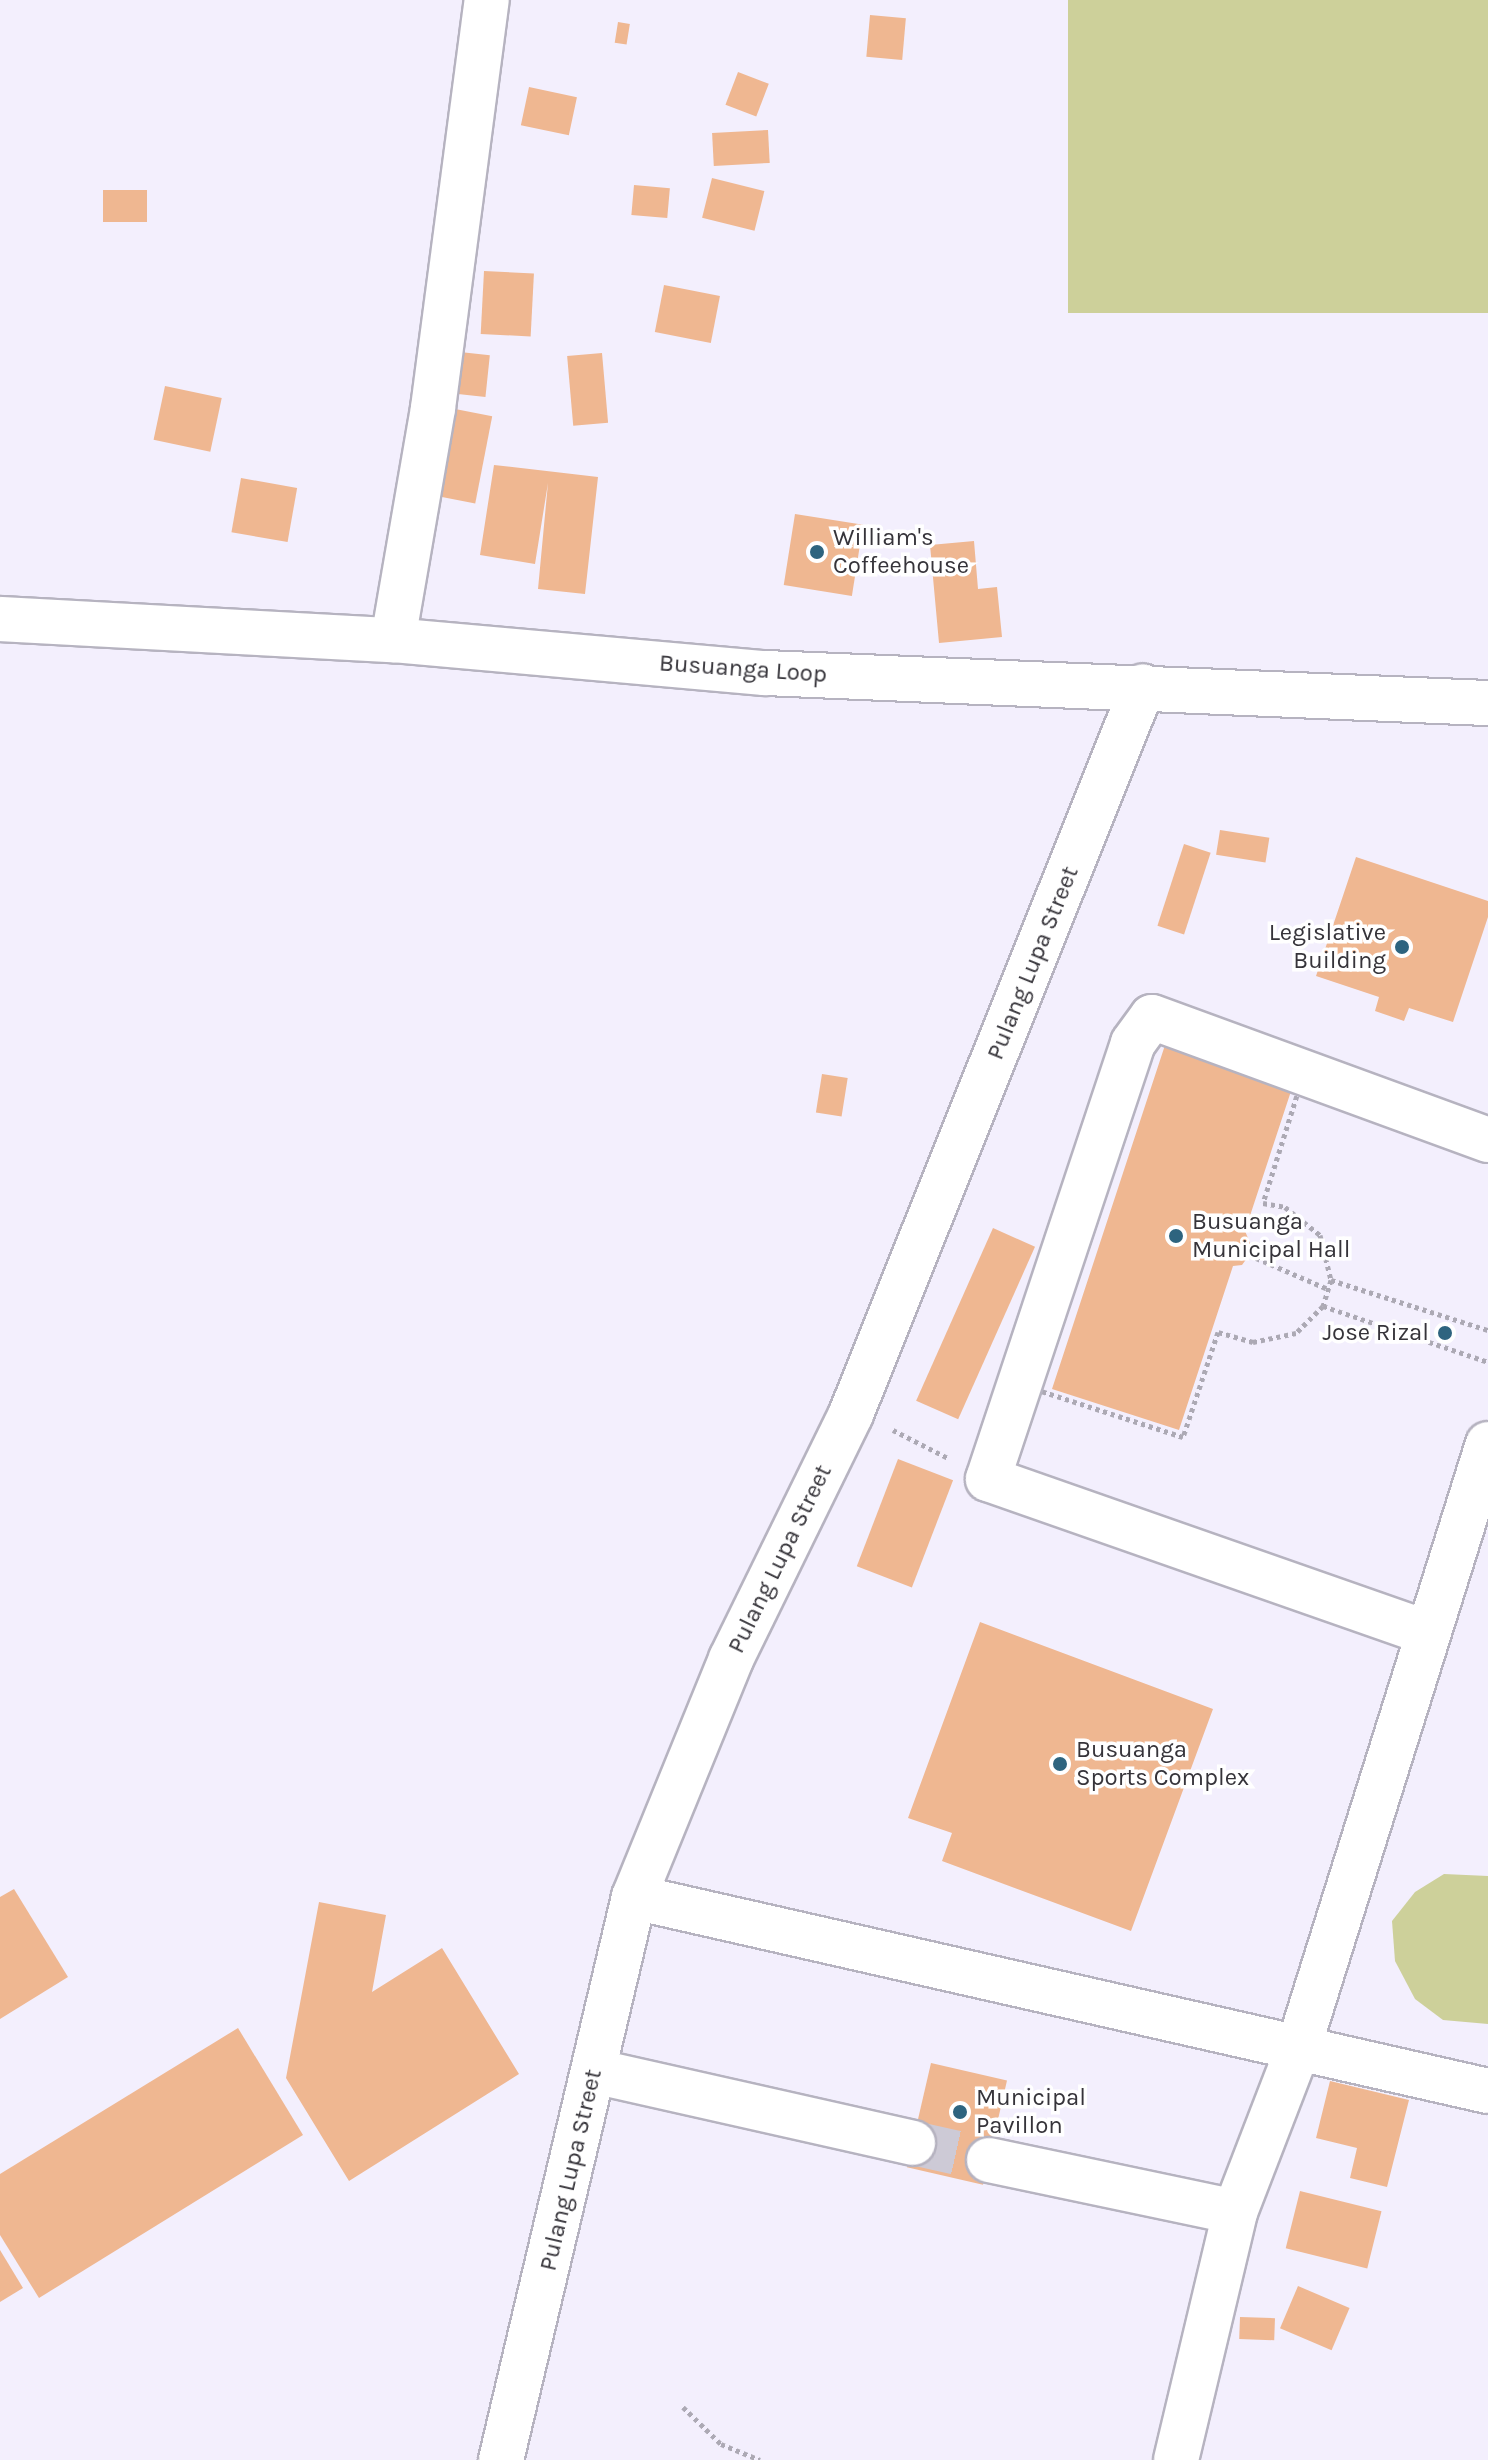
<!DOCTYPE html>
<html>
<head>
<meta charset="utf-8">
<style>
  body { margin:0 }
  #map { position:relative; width:1488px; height:2460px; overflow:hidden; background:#f3effd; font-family:Karla,sans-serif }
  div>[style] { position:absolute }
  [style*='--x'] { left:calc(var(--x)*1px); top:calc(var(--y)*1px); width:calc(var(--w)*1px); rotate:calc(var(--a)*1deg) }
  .green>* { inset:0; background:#cdd09a; transform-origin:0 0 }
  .building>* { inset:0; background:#efb791; transform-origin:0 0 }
  .minor-tunnel>* { height:44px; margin-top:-22px; transform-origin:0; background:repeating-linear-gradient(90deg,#cdcad6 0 44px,transparent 0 66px) }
  .path>* { height:5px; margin-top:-2.5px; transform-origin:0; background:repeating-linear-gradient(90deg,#aca9b4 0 4px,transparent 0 8px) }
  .roads { filter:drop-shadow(2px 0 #b6b3c0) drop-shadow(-2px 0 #b6b3c0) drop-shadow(0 2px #b6b3c0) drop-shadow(0 -2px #b6b3c0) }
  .minor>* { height:44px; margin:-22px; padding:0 22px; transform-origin:22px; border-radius:22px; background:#fff }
  .major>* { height:44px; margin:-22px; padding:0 22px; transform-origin:22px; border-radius:22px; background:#fff }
  .dots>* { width:22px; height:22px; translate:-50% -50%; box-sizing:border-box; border:4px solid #fff; border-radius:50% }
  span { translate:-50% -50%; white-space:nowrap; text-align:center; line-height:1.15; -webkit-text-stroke:7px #fff; paint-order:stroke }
  .poi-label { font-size:24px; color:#36343a }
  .left { translate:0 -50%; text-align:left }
  .right { translate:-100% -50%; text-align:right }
  .street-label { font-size:24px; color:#36343a }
</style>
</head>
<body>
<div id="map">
  <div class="green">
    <i style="left:1068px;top:0;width:420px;height:313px"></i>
    <i style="clip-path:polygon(1444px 1874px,1488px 1876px,1488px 2024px,1443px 2020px,1415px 1999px,1395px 1961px,1392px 1921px,1415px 1892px)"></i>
  </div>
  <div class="building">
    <i style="left:870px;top:15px;width:36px;height:42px;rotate:5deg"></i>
    <i style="left:618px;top:22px;width:12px;height:21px;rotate:9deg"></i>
    <i style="left:738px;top:72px;width:33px;height:35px;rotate:21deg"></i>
    <i style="left:529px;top:87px;width:49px;height:39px;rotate:12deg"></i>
    <i style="left:768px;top:130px;width:33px;height:56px;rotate:87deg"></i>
    <i style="left:712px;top:178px;width:54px;height:41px;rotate:14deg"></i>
    <i style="left:634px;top:185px;width:36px;height:30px;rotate:5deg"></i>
    <i style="left:103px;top:190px;width:44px;height:32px"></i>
    <i style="left:484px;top:271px;width:50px;height:63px;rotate:3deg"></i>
    <i style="left:664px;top:285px;width:57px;height:48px;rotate:11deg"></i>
    <i style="left:460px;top:352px;width:30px;height:42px;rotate:6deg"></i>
    <i style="left:602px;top:353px;width:70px;height:35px;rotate:85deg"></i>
    <i style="left:165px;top:386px;width:58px;height:55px;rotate:12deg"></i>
    <i style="left:450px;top:408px;width:43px;height:89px;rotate:11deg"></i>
    <i style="clip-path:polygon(494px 465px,598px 477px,585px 594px,538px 589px,548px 483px,535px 564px,480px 555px)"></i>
    <i style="left:241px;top:478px;width:57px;height:55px;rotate:10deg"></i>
    <i style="left:795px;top:514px;width:69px;height:72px;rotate:9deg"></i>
    <i style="clip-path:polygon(974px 541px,978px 589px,997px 587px,1002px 637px,939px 643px,930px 545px)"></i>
    <i style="left:1220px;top:830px;width:50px;height:25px;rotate:9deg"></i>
    <i style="left:1184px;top:844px;width:28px;height:86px;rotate:18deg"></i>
    <i style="clip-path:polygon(1356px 857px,1488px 901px,1488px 917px,1453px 1022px,1409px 1008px,1404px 1021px,1375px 1011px,1379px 997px,1316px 976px)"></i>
    <i style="clip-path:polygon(1167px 1039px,1294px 1082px,1245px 1231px,1253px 1250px,1242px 1265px,1233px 1266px,1179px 1430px,1052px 1389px)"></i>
    <i style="left:822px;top:1074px;width:26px;height:39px;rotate:9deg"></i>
    <i style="left:993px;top:1228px;width:46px;height:189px;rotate:24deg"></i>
    <i style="left:898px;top:1459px;width:59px;height:115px;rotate:21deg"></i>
    <i style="clip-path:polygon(980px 1622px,1213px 1709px,1131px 1931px,942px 1861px,952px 1833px,908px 1818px)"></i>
    <i style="clip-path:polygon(14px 1889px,68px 1977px,0 2019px,0 1897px)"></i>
    <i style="clip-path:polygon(319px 1902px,386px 1915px,372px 1992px,442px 1948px,519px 2074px,349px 2181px,286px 2078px)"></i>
    <i style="clip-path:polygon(238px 2028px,303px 2135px,39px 2298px,0 2235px,0 2174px)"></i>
    <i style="left:931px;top:2063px;width:78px;height:107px;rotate:13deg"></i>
    <i style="clip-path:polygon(1330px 2081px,1409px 2100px,1387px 2187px,1350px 2178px,1357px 2148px,1316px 2138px)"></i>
    <i style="left:1300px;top:2191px;width:84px;height:59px;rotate:14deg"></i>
    <i style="clip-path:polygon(0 2250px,23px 2288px,0 2302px)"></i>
    <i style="left:1298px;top:2286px;width:56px;height:46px;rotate:23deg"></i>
    <i style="left:1240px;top:2317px;width:35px;height:22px;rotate:2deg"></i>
  </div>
  <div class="minor-tunnel">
    <i style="--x:913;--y:2143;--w:78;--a:12.6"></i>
  </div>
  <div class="path">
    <i style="--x:1161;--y:1026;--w:151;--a:18.2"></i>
    <i style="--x:1304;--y:1073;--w:136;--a:107.5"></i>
    <i style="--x:1263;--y:1203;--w:22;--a:10"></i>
    <i style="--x:1285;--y:1207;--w:45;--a:38.7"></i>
    <i style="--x:1320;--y:1235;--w:46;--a:76.3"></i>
    <i style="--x:1331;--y:1280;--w:27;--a:107"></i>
    <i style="--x:1323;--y:1306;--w:38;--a:135"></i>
    <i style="--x:1296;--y:1333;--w:44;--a:168.2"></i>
    <i style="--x:1253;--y:1342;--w:36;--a:-164"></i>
    <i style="--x:1218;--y:1332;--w:111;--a:108.4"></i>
    <i style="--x:1183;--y:1437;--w:152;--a:-162"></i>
    <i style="--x:1038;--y:1390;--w:384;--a:-71.3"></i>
    <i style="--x:1256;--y:1258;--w:78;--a:23.3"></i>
    <i style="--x:1331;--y:1280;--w:165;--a:17.7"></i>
    <i style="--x:1323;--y:1306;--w:174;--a:18.7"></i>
    <i style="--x:893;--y:1430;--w:62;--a:27"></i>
    <i style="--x:683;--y:2407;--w:53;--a:44.2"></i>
    <i style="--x:721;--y:2444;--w:42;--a:22.3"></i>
  </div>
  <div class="roads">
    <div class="minor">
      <i style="--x:393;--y:640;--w:235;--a:-80.2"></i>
      <i style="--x:433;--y:408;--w:412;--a:-82.5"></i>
      <i style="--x:1425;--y:1632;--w:463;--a:-160.7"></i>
      <i style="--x:988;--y:1479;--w:459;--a:-71.6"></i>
      <i style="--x:1133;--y:1043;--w:32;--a:-54"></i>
      <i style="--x:1152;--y:1017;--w:358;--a:20.1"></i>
      <i style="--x:634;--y:1897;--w:876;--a:12.8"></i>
      <i style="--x:594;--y:2071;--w:327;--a:12.7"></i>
      <i style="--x:989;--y:2160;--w:251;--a:11.9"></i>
      <i style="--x:501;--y:2460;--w:578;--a:-76.71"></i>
      <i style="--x:634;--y:1897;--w:257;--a:-67.8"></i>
      <i style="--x:731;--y:1659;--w:273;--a:-63.9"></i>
      <i style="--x:851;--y:1414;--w:784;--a:-68.14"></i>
      <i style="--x:1176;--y:2460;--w:255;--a:-76.6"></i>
      <i style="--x:1235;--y:2212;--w:175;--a:-68.9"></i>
      <i style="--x:1298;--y:2049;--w:634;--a:-72.57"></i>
    </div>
    <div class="major">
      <i style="--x:0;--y:619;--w:394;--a:3.1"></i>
      <i style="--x:393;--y:640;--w:373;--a:5.1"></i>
      <i style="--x:765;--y:673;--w:724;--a:2.38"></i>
    </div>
  </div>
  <div class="dots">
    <i style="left:817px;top:552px;background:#2e647f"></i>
    <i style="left:1402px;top:947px;background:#2e647f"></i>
    <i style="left:1176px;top:1236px;background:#2e647f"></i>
    <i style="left:1445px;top:1333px;background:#2e647f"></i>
    <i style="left:1060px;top:1764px;background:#2e647f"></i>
    <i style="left:960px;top:2112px;background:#2e647f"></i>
  </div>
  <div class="poi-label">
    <span class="left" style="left:833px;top:552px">William's<br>Coffeehouse</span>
    <span class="right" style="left:1386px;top:947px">Legislative<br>Building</span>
    <span class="left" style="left:1192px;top:1236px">Busuanga<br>Municipal Hall</span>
    <span class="right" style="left:1429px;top:1333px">Jose Rizal</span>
    <span class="left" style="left:1076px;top:1764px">Busuanga<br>Sports Complex</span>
    <span class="left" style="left:976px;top:2112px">Municipal<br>Pavillon</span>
  </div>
  <div class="street-label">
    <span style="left:743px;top:669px;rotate:4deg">Busuanga Loop</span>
    <span style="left:1033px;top:963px;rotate:-68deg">Pulang Lupa Street</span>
    <span style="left:780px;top:1559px;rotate:-64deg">Pulang Lupa Street</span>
    <span style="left:571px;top:2170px;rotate:-77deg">Pulang Lupa Street</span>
  </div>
</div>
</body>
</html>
